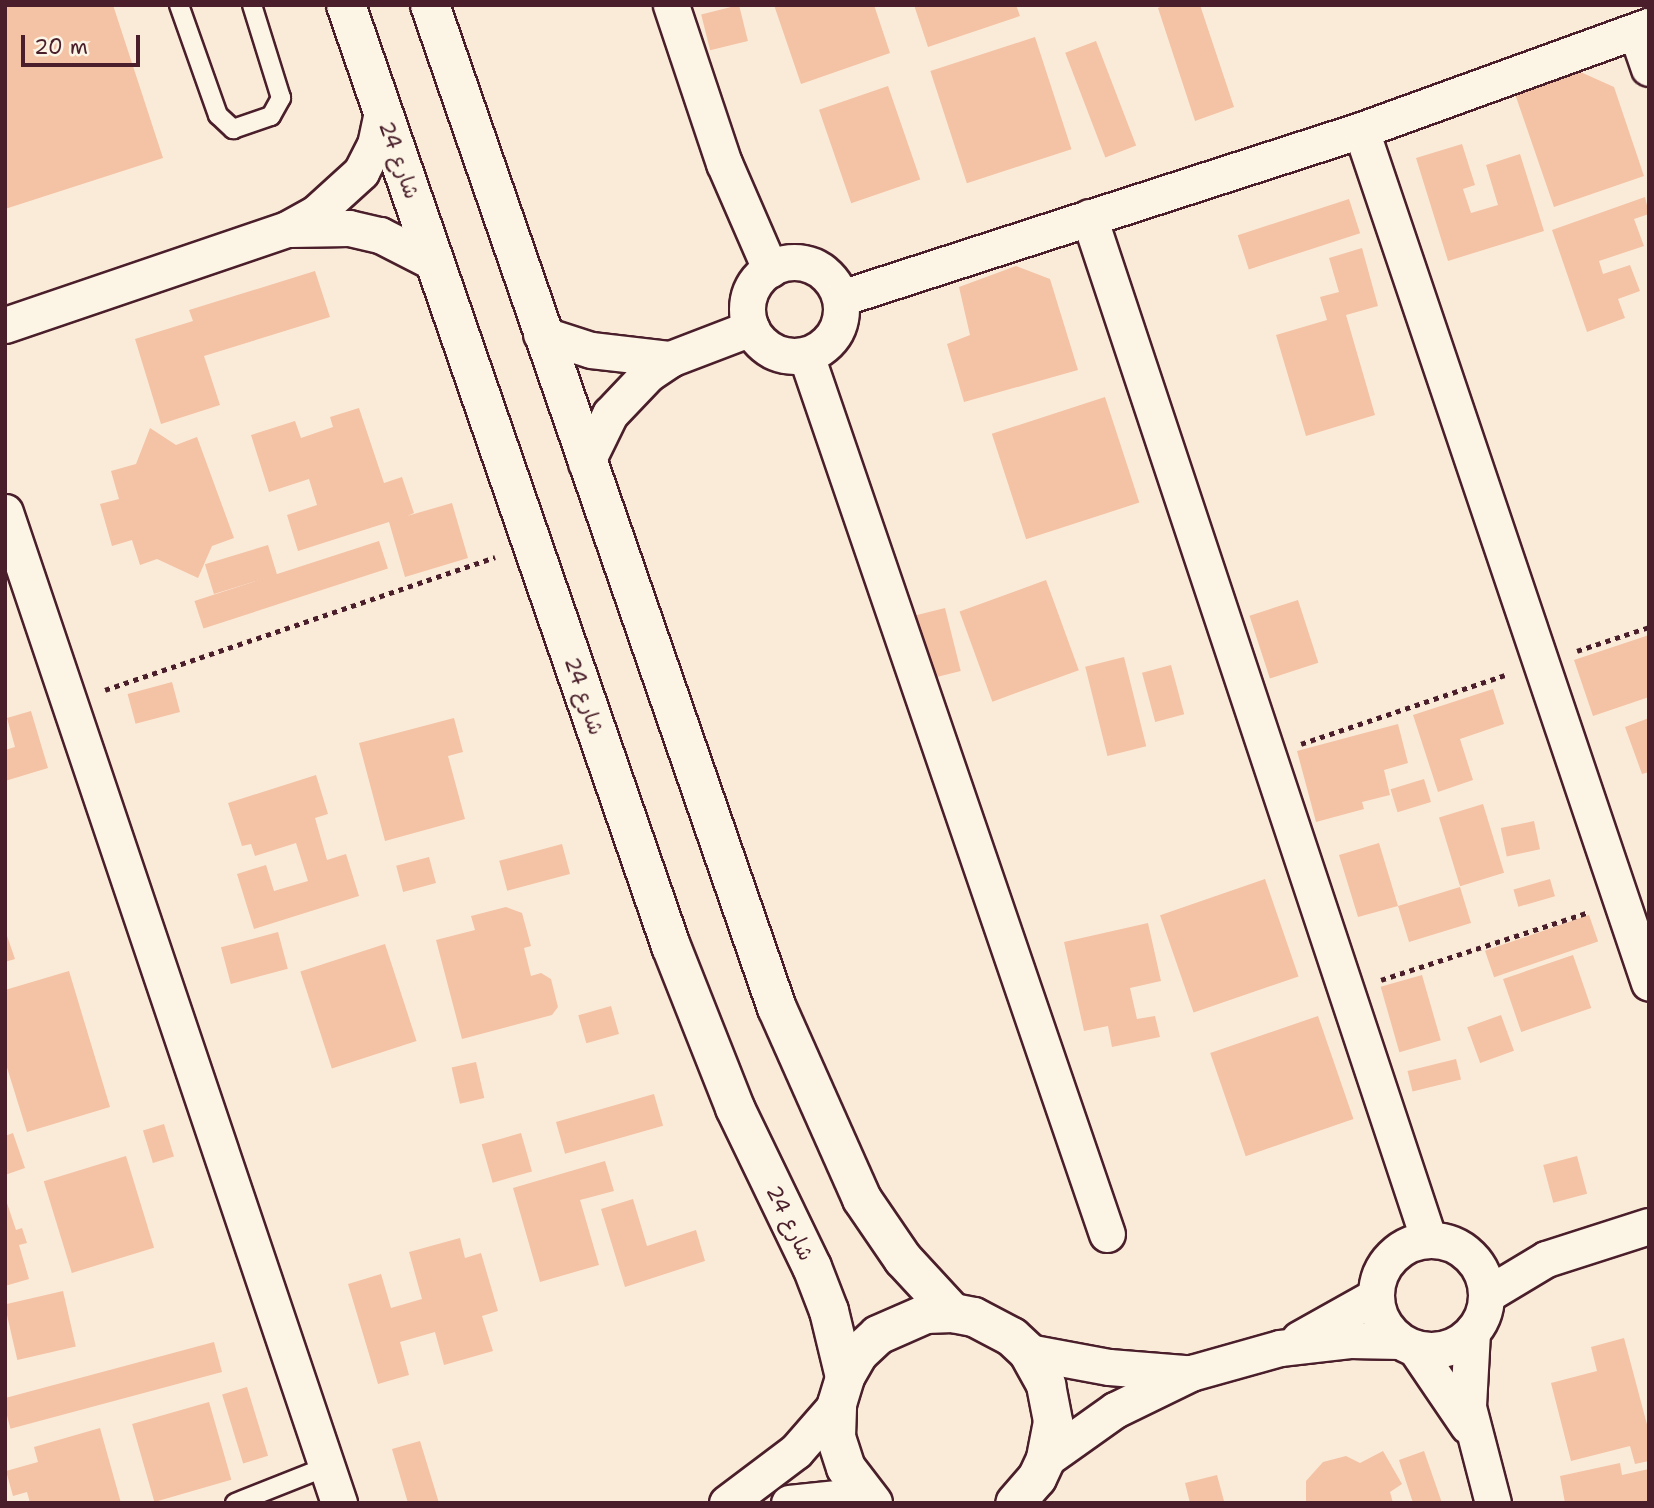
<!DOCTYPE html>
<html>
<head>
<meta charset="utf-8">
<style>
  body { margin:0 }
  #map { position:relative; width:1654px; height:1508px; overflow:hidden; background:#faebd8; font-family:"Shantell Sans","Playpen Sans Arabic",sans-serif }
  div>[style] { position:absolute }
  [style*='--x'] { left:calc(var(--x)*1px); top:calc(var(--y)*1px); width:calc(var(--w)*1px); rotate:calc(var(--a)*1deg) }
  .building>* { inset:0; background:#f4c2a5; transform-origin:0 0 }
  .path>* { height:4.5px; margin-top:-2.25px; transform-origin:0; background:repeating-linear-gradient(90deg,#4a1f2b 0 5px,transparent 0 10px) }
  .roads { filter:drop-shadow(2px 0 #4a1f2b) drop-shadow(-2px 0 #4a1f2b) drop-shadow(0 2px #4a1f2b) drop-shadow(0 -2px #4a1f2b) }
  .service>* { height:18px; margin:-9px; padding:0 9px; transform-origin:9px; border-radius:9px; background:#fcf5e5 }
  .minor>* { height:35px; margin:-17.5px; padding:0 17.5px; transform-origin:17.5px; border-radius:17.5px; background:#fcf5e5 }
  .minor>.ring { margin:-17.5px; padding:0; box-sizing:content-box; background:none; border:35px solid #fcf5e5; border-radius:50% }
  .tertiary>* { height:38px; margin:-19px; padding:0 19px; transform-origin:19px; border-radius:19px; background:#fcf5e5 }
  span { translate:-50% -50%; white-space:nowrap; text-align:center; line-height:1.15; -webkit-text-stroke:5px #fcf5e5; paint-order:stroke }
  .street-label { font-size:21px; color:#4a1f2b }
  .frame { position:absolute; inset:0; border:7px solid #4a1f2b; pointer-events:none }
  .scale { position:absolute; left:21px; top:35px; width:119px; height:32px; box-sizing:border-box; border:4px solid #4a1f2b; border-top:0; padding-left:9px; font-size:21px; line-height:24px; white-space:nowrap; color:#4a1f2b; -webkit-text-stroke:5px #fcf5e5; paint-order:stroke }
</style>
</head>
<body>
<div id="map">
  <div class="building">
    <i style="clip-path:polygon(5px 5px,113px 5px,163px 158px,5px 209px)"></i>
    <i style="left:739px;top:5px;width:37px;height:39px;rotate:76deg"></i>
    <i style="clip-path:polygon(774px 5px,874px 5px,890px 53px,801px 84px)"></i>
    <i style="clip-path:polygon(914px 5px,1016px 5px,1020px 16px,928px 47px)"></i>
    <i style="clip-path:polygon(1165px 5px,1200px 5px,1234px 107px,1195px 121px,1158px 8px)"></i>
    <i style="left:1035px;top:37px;width:118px;height:110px;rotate:72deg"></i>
    <i style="left:1096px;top:41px;width:112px;height:33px;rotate:69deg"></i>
    <i style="clip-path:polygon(1576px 70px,1614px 87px,1644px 176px,1554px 207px,1514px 91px)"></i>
    <i style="left:888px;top:86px;width:99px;height:73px;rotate:71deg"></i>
    <i style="clip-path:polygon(1462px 144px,1475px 185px,1463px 189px,1471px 213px,1498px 205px,1486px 165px,1520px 154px,1544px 231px,1448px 261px,1416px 158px)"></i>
    <i style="clip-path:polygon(1645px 197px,1649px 214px,1634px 219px,1644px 246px,1599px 261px,1603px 274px,1630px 265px,1640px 291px,1618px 299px,1625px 318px,1587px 332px,1552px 230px)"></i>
    <i style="left:1349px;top:199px;width:36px;height:117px;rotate:72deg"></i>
    <i style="clip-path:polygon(1362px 248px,1378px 306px,1346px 315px,1375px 415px,1306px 436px,1276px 335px,1327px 320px,1320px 297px,1339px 292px,1329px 258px)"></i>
    <i style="clip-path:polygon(1016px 266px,1050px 279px,1078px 370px,964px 402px,947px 344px,970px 335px,959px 287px)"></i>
    <i style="clip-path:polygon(315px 271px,330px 317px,204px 356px,220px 405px,161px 424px,135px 339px,193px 321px,189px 310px)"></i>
    <i style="left:1105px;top:397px;width:111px;height:119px;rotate:72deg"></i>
    <i style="clip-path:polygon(359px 408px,384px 483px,402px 477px,414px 513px,407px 516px,452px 503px,468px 558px,405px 577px,389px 522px,298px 551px,287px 515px,317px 505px,309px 479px,269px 492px,251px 435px,295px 421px,301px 438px,333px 427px,330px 417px)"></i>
    <i style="clip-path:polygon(150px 428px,176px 445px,197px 437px,234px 538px,212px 546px,198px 578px,157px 559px,140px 565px,132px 540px,112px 546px,100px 504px,119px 499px,111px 471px,136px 464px)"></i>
    <i style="left:379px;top:541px;width:29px;height:194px;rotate:72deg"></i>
    <i style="left:268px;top:545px;width:31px;height:66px;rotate:73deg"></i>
    <i style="left:1046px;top:580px;width:96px;height:92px;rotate:70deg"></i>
    <i style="left:1298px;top:600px;width:66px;height:51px;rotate:72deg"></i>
    <i style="left:945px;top:608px;width:65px;height:34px;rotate:76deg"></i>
    <i style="clip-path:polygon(1649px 635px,1649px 697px,1593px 716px,1574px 660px)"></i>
    <i style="left:1124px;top:657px;width:92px;height:40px;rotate:76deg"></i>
    <i style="left:1171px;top:665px;width:51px;height:30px;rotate:75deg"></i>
    <i style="left:172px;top:682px;width:31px;height:46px;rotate:75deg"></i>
    <i style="clip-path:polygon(1493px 689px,1504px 724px,1460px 739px,1473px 780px,1438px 792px,1413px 715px)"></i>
    <i style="clip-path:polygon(31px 711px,48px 768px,5px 781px,5px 750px,15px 747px,7px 718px)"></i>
    <i style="clip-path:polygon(454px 718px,463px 752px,448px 756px,465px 819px,385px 841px,359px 743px)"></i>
    <i style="clip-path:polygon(1649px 718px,1649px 772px,1642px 774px,1625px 727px)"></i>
    <i style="clip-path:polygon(1398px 724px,1408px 763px,1384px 770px,1390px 795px,1362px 802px,1364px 809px,1316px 822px,1297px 751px)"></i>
    <i style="clip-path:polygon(316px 775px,328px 814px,315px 818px,327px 860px,346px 854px,359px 896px,254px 929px,237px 874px,266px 865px,274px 891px,308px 881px,296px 843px,255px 856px,251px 844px,242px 846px,228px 803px)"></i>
    <i style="left:1424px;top:779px;width:24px;height:35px;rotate:73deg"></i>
    <i style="left:1483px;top:804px;width:72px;height:46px;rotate:73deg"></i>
    <i style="left:1534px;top:821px;width:29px;height:34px;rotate:78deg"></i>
    <i style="clip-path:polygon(1379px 843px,1398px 906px,1460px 887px,1471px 923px,1409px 942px,1398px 906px,1358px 917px,1339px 855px)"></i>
    <i style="left:562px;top:844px;width:31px;height:65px;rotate:75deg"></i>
    <i style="left:429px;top:857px;width:27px;height:34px;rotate:75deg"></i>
    <i style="left:1265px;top:879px;width:103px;height:111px;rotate:71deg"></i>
    <i style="left:1550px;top:879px;width:18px;height:38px;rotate:74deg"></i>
    <i style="clip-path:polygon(506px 907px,522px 913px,531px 946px,524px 948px,531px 976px,541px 973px,551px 979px,558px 1007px,552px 1015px,462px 1039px,436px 940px,475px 930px,471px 916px)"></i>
    <i style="left:1589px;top:915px;width:28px;height:110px;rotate:71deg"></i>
    <i style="clip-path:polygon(1148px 923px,1161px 981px,1130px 988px,1137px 1019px,1155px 1016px,1160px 1037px,1112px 1047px,1108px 1026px,1084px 1031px,1064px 942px)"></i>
    <i style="clip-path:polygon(5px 930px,15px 959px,5px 962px)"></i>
    <i style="left:278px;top:932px;width:38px;height:59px;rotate:75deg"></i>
    <i style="left:385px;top:944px;width:102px;height:89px;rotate:72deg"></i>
    <i style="left:1573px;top:955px;width:56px;height:74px;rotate:71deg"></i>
    <i style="clip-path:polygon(69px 971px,110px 1107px,27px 1132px,5px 1061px,5px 990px)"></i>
    <i style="left:1422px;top:975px;width:68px;height:43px;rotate:74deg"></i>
    <i style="left:611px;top:1006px;width:29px;height:34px;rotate:74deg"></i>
    <i style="left:1501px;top:1015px;width:38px;height:36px;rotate:70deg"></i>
    <i style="left:1318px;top:1016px;width:109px;height:114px;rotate:71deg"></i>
    <i style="left:1456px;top:1059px;width:21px;height:50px;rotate:76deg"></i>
    <i style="left:476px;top:1062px;width:37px;height:25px;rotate:77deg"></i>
    <i style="left:654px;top:1094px;width:33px;height:102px;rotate:74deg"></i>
    <i style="left:164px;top:1124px;width:34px;height:22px;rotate:73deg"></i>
    <i style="clip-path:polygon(13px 1133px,25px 1168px,5px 1175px,5px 1136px)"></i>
    <i style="left:521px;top:1133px;width:40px;height:41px;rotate:74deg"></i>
    <i style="left:126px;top:1156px;width:96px;height:86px;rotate:73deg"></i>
    <i style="left:1577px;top:1156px;width:39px;height:35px;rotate:75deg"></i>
    <i style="clip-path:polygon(605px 1161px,614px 1191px,580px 1200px,599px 1265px,540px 1282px,513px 1188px)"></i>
    <i style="clip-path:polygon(5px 1197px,16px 1230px,22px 1228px,27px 1243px,19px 1245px,29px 1279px,5px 1286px)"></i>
    <i style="clip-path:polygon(633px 1199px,647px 1246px,696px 1230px,705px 1261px,625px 1287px,601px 1209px)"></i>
    <i style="clip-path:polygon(460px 1238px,465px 1258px,481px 1253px,498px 1311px,482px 1316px,493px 1351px,444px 1365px,435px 1332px,400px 1342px,409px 1375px,378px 1384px,348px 1284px,381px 1274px,391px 1308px,422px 1299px,409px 1252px)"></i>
    <i style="left:63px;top:1291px;width:57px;height:60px;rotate:77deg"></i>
    <i style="clip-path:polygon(1624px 1338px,1649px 1432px,1649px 1461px,1635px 1464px,1630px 1446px,1571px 1461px,1551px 1383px,1597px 1371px,1591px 1347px)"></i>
    <i style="left:214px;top:1342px;width:31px;height:219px;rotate:75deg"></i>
    <i style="left:247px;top:1387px;width:72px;height:26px;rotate:73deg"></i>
    <i style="left:209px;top:1402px;width:81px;height:80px;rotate:74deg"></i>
    <i style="clip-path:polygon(100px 1428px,121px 1503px,30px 1503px,27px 1492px,13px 1496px,6px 1471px,38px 1462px,34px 1447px)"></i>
    <i style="clip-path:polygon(420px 1441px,439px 1503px,408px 1503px,392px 1449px)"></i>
    <i style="clip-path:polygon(1383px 1451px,1402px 1484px,1390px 1492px,1393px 1503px,1306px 1503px,1306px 1481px,1323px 1462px,1346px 1456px,1360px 1463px)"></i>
    <i style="clip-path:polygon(1424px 1451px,1442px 1503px,1413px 1503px,1399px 1460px)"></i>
    <i style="clip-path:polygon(1620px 1463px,1622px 1475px,1649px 1469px,1649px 1503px,1565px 1503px,1560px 1476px)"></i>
    <i style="clip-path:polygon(1217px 1475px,1224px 1501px,1190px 1503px,1185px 1483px)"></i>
  </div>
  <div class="path">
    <i style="--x:1577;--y:651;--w:76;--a:-18.4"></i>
    <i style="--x:105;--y:690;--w:412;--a:-18.8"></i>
    <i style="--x:1301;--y:744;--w:215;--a:-18.7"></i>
    <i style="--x:1381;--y:980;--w:216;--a:-18.1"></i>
  </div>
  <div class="roads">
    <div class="service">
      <i style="--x:179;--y:5;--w:117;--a:70.5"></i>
      <i style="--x:218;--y:115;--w:21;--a:43"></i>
      <i style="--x:233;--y:129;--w:40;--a:-18.9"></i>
      <i style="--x:271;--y:116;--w:21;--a:-61"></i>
      <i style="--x:281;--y:98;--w:97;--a:-107.3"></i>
      <i style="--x:235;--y:1503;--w:98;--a:-21.6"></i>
    </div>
    <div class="minor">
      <i style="--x:671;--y:5;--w:167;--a:71.5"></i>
      <i style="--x:724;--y:163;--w:116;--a:66.5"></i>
      <i style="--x:1636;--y:31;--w:39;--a:71"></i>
      <i style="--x:1361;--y:130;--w:900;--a:71.34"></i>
      <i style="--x:1089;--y:217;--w:1078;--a:71.62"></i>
      <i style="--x:290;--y:229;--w:59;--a:-1"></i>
      <i style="--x:349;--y:228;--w:32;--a:13"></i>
      <i style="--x:380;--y:235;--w:62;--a:27"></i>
      <i class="ring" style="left:747px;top:262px;width:59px;height:59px"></i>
      <i style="--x:841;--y:298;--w:546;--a:-17.9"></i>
      <i style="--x:1361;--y:130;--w:306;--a:-19.9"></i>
      <i style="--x:5;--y:325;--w:298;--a:-18.8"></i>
      <i style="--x:287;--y:229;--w:33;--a:-29"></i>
      <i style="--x:316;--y:213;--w:61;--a:-42.3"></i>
      <i style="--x:361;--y:172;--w:30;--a:-63"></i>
      <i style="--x:375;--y:145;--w:33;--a:-78"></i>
      <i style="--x:541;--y:334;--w:52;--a:17.7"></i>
      <i style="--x:591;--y:350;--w:80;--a:6.5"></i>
      <i style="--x:806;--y:355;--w:929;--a:71.1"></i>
      <i style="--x:586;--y:463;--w:55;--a:-63.9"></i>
      <i style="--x:610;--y:414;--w:55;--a:-46.5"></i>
      <i style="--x:648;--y:374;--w:27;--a:-34"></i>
      <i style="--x:670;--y:359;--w:87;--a:-20.9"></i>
      <i style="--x:5;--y:512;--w:1046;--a:71.37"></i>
      <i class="ring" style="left:1376px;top:1240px;width:75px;height:75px"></i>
      <i style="--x:1486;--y:1295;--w:70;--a:-31"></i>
      <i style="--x:1546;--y:1259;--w:108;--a:-17.8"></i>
      <i style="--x:1472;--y:1332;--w:75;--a:93.1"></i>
      <i style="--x:1468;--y:1407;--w:99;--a:75.4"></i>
      <i style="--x:1299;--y:1339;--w:88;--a:-29.2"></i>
      <i style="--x:1415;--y:1348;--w:94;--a:55.8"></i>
      <i style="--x:1028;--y:1352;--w:82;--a:10.5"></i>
      <i style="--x:1109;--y:1367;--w:75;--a:4.6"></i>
      <i style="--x:1046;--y:1459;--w:85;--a:-35.4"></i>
      <i style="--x:1115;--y:1410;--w:85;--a:-26"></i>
      <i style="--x:1191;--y:1373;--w:92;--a:-15.7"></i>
      <i style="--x:1280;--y:1348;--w:70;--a:-6.5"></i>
      <i style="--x:1350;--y:1340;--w:50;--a:1.1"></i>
      <i style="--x:727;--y:1503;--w:86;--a:-37"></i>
      <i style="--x:796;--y:1451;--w:62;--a:-48.9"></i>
      <i style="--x:789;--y:1503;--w:75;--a:-6.1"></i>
    </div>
    <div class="tertiary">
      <i style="--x:346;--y:5;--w:996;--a:70.95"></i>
      <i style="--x:671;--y:946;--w:174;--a:68.4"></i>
      <i style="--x:735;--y:1108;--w:177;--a:64.2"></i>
      <i style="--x:812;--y:1267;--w:47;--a:68.9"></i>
      <i style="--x:829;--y:1311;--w:68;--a:76.4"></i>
      <i style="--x:430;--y:5;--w:1061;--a:70.92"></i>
      <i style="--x:777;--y:1008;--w:209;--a:66"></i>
      <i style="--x:862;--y:1199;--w:73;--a:55.7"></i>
      <i style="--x:903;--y:1259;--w:74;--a:47.2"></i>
      <i style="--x:873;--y:1503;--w:44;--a:-127.6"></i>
      <i style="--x:846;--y:1468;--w:33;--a:-108"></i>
      <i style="--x:836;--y:1437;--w:33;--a:-88"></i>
      <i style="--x:837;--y:1404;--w:28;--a:-73"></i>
      <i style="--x:845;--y:1377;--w:28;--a:-60"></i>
      <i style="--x:859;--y:1353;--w:26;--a:-43"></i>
      <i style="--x:878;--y:1335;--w:52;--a:-23.6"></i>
      <i style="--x:926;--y:1314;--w:27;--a:-2"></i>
      <i style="--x:953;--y:1313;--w:21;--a:11"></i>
      <i style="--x:974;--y:1317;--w:43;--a:27.8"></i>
      <i style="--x:1012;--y:1337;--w:22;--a:43"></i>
      <i style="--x:1028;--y:1352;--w:38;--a:61"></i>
      <i style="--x:1046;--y:1385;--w:38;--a:79"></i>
      <i style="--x:1053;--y:1422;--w:38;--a:101"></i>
      <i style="--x:1046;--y:1459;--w:21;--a:115"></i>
      <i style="--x:1037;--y:1478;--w:33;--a:131"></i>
    </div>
  </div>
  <div class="street-label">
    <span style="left:399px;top:160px;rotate:70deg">شارع 24</span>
    <span style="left:584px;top:696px;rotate:71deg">شارع 24</span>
    <span style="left:790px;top:1223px;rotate:64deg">شارع 24</span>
  </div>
  <div class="frame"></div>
  <div class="scale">20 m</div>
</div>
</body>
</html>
